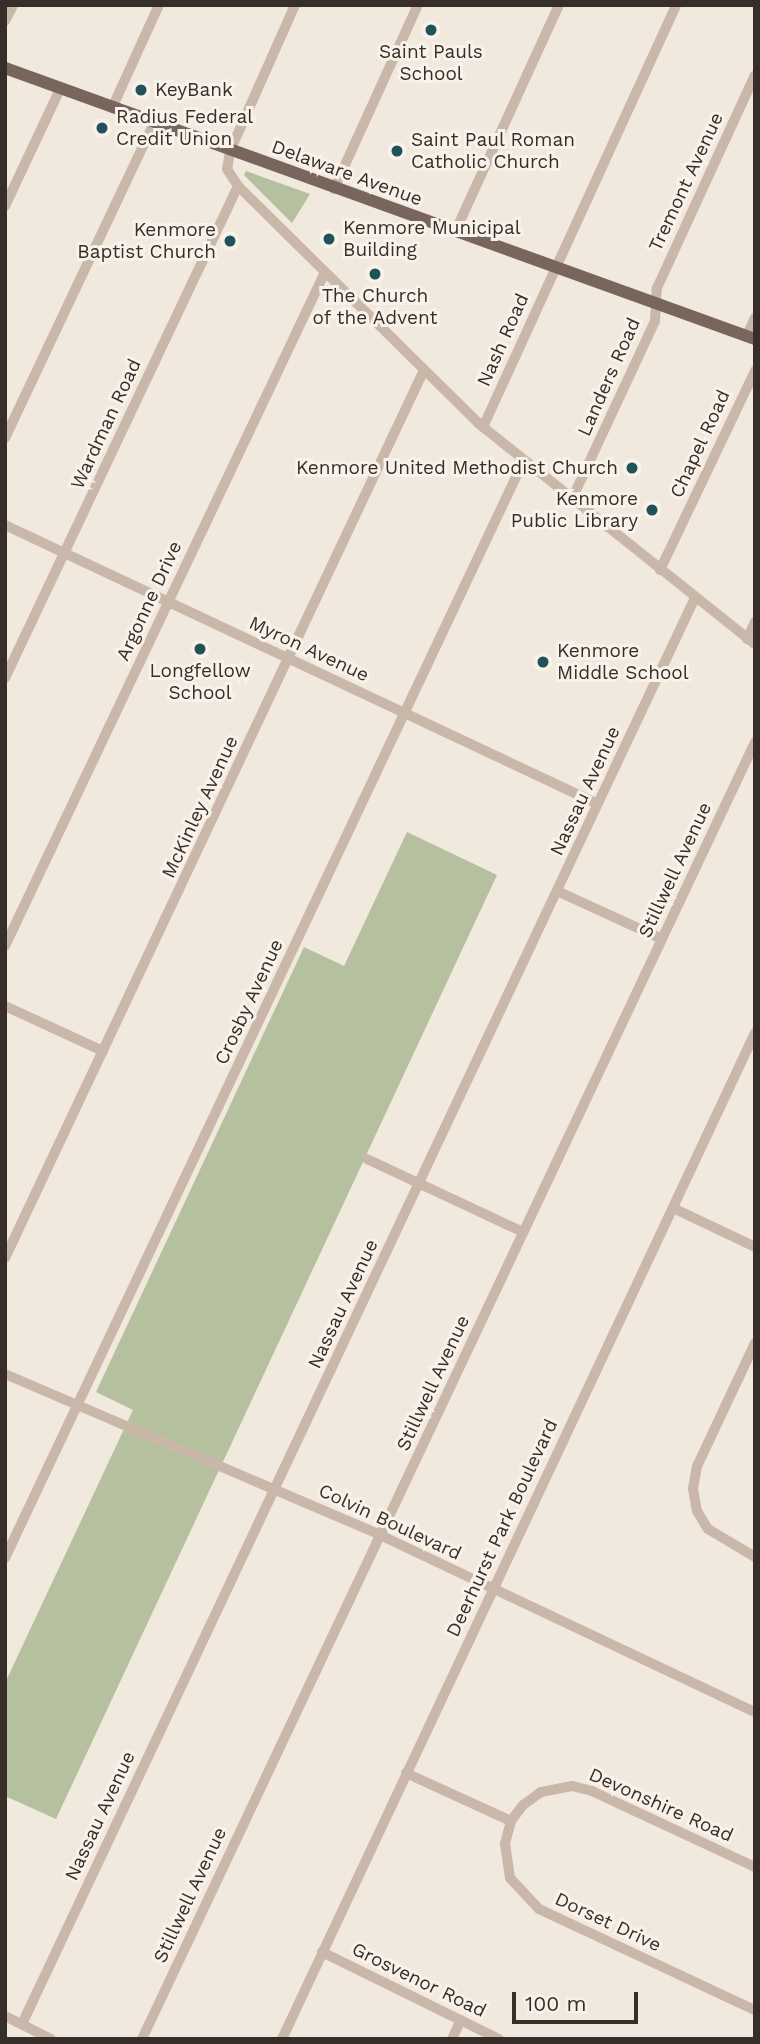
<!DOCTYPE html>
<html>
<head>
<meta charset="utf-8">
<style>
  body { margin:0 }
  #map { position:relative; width:760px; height:2044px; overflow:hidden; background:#f1e8de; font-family:"Work Sans",sans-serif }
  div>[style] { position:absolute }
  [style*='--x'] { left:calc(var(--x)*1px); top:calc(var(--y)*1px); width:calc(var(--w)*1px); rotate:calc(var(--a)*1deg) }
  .green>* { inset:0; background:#b5c09e }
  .minor>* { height:10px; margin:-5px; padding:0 5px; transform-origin:5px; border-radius:5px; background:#c9b8aa }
  .major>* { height:12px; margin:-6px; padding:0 6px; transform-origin:6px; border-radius:6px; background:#78655b }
  .dots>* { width:19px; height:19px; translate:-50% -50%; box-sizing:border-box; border:4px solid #f9f2ea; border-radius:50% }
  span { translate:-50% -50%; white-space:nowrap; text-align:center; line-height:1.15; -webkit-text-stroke:6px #f9f2ea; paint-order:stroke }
  .poi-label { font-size:19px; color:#372e29 }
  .left { translate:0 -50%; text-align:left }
  .right { translate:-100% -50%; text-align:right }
  .street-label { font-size:19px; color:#372e29 }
  .frame { position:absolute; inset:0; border:7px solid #372e29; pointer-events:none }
  .scale { position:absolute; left:512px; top:1992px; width:126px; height:32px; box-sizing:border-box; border:4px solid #372e29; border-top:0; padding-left:9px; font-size:21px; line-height:24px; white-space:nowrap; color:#372e29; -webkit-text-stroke:5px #f9f2ea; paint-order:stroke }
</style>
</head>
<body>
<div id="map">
  <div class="green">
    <i style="clip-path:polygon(246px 171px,310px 194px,292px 223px,244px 175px)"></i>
    <i style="clip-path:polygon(407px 832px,497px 875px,56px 1819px,5px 1796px,5px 1683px,133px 1410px,96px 1392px,304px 947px,344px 966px)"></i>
  </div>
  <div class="minor">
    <i style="--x:295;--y:5;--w:160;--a:114"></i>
    <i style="--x:230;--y:151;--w:18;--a:99"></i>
    <i style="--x:227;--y:169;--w:20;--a:57"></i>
    <i style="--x:238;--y:186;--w:337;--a:44.6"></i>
    <i style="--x:478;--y:423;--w:354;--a:38.6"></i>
    <i style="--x:5;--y:21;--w:18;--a:-63"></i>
    <i style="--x:112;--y:108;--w:113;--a:-65.5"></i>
    <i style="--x:334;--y:189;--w:202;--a:-65.5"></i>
    <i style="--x:5;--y:206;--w:129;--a:-64.8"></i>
    <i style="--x:455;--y:232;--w:250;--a:-65.4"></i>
    <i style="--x:746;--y:337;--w:21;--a:-65"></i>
    <i style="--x:483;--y:427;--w:464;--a:-65.4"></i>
    <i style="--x:5;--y:438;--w:348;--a:-64.7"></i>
    <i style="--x:572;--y:499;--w:196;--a:-65"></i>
    <i style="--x:655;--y:321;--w:33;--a:-87"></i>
    <i style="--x:657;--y:288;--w:234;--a:-65.3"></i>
    <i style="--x:5;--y:525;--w:655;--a:25.2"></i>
    <i style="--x:660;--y:570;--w:221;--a:-64.5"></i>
    <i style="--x:747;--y:639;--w:19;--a:-65"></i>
    <i style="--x:5;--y:678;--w:544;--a:-64.66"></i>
    <i style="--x:557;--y:891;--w:115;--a:24.6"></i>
    <i style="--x:5;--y:946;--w:746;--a:-64.6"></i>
    <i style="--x:5;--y:1006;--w:108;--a:24.7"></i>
    <i style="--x:367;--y:1159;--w:172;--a:25.1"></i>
    <i style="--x:673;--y:1208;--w:91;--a:25.4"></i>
    <i style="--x:5;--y:1258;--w:982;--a:-64.74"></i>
    <i style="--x:755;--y:1343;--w:136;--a:115.2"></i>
    <i style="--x:697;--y:1466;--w:23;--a:100"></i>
    <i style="--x:693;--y:1489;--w:22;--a:80"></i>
    <i style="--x:697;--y:1511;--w:21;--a:59"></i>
    <i style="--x:708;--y:1529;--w:55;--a:30.8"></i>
    <i style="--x:5;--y:1374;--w:408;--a:23.2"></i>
    <i style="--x:380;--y:1535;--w:415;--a:25.3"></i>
    <i style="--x:5;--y:1558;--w:1214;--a:-64.7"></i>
    <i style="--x:406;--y:1773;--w:115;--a:24.6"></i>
    <i style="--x:755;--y:1867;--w:180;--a:-155"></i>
    <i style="--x:592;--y:1791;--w:21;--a:-166"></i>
    <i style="--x:572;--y:1786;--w:32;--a:169"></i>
    <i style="--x:541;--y:1792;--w:22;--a:144"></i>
    <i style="--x:523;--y:1805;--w:20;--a:127"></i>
    <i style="--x:511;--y:1821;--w:23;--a:105"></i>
    <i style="--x:505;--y:1843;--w:35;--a:82"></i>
    <i style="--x:510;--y:1878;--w:42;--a:46.9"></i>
    <i style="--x:539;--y:1909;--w:238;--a:25.1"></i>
    <i style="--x:322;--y:1952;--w:197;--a:26.2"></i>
    <i style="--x:5;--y:2016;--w:51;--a:26.6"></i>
    <i style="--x:22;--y:2024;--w:1577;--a:-64.74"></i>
    <i style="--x:142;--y:2039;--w:1435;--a:-64.7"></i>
    <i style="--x:282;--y:2039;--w:1112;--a:-64.82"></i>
    <i style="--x:452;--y:2039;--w:21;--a:-65"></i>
  </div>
  <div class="major">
    <i style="--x:5;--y:68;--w:797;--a:19.87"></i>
  </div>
  <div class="dots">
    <i style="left:431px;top:30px;background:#205357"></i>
    <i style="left:141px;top:90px;background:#205357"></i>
    <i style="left:102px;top:128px;background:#205357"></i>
    <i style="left:397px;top:151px;background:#205357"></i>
    <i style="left:329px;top:239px;background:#205357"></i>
    <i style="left:230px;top:241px;background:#205357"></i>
    <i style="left:375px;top:274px;background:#205357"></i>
    <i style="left:632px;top:468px;background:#205357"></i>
    <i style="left:652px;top:510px;background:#205357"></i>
    <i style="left:200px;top:649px;background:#205357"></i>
    <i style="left:543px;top:662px;background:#205357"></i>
  </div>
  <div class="poi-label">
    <span style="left:431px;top:63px">Saint Pauls<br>School</span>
    <span class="left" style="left:155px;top:90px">KeyBank</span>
    <span class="left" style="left:116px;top:128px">Radius Federal<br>Credit Union</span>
    <span class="left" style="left:411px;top:151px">Saint Paul Roman<br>Catholic Church</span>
    <span class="left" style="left:343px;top:239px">Kenmore Municipal<br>Building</span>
    <span class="right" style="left:216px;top:241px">Kenmore<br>Baptist Church</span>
    <span style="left:375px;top:307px">The Church<br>of the Advent</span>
    <span class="right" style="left:618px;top:468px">Kenmore United Methodist Church</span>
    <span class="right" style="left:638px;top:510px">Kenmore<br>Public Library</span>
    <span class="left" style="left:557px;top:662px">Kenmore<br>Middle School</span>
    <span style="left:200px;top:682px">Longfellow<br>School</span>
  </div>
  <div class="street-label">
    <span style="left:347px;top:173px;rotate:20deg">Delaware Avenue</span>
    <span style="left:686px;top:182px;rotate:-65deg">Tremont Avenue</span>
    <span style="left:503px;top:340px;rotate:-66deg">Nash Road</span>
    <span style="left:609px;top:377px;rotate:-66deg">Landers Road</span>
    <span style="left:106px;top:424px;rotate:-65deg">Wardman Road</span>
    <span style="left:700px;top:444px;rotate:-65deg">Chapel Road</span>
    <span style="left:149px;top:601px;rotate:-65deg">Argonne Drive</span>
    <span style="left:309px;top:649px;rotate:25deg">Myron Avenue</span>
    <span style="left:585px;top:791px;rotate:-65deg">Nassau Avenue</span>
    <span style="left:200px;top:807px;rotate:-65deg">McKinley Avenue</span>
    <span style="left:675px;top:870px;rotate:-65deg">Stillwell Avenue</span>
    <span style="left:249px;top:1002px;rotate:-65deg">Crosby Avenue</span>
    <span style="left:343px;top:1304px;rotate:-65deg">Nassau Avenue</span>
    <span style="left:433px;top:1383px;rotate:-65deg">Stillwell Avenue</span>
    <span style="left:390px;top:1522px;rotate:25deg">Colvin Boulevard</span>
    <span style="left:502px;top:1528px;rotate:-65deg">Deerhurst Park Boulevard</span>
    <span style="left:661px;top:1805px;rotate:24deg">Devonshire Road</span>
    <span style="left:100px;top:1816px;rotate:-65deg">Nassau Avenue</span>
    <span style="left:190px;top:1895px;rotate:-65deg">Stillwell Avenue</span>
    <span style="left:608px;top:1922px;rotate:25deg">Dorset Drive</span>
    <span style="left:419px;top:1980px;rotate:26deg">Grosvenor Road</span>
  </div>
  <div class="frame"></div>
  <div class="scale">100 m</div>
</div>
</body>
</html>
